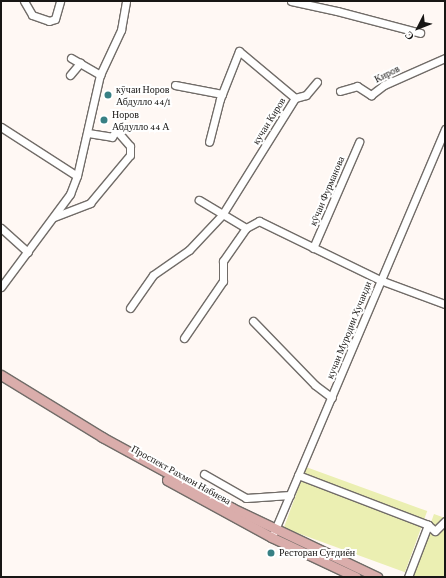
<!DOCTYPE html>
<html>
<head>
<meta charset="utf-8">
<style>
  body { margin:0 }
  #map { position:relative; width:446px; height:578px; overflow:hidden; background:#fff8f4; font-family:"Crimson Pro",serif }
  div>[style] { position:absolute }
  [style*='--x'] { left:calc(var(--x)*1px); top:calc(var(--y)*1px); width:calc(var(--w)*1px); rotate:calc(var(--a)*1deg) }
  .green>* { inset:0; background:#ebefb2; transform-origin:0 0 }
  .roads { filter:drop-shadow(1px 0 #716c68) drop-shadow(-1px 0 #716c68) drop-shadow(0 1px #716c68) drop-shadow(0 -1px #716c68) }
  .minor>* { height:7px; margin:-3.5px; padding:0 3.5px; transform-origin:3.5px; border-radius:3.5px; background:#fff }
  .major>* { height:9px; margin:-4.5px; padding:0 4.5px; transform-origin:4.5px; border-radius:4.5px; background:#daadab }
  .dots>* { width:11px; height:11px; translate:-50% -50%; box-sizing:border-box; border:2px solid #fff; border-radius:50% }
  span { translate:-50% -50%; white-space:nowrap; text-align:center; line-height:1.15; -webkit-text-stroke:4px #fff; paint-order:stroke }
  .street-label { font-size:10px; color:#181614 }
  .poi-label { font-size:10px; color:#181614 }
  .left { translate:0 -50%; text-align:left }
  .frame { position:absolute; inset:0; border:2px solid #181614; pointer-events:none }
  .north { position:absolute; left:398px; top:8px; width:40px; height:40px; -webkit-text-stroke:3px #fff; paint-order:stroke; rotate:228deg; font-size:11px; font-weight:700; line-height:16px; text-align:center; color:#181614 }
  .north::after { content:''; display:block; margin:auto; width:14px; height:18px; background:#181614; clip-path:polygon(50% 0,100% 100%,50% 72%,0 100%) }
</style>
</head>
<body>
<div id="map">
  <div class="green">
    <i style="left:306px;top:467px;width:129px;height:65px;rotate:20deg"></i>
    <i style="clip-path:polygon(434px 514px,445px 518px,445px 577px,411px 577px)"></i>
  </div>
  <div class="roads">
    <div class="minor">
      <i style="--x:24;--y:1;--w:16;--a:60"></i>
      <i style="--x:32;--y:15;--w:18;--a:19"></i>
      <i style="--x:49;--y:21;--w:6;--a:-18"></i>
      <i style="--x:55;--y:19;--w:19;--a:-74"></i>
      <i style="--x:291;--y:1;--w:47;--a:12.3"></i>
      <i style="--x:337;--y:11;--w:86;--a:14.8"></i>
      <i style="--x:71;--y:58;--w:34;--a:30"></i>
      <i style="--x:70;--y:75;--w:16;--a:-50"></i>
      <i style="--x:175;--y:85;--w:48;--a:10.8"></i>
      <i style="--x:340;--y:91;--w:18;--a:-16"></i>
      <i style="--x:357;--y:86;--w:17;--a:33"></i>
      <i style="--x:371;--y:95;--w:16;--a:-38"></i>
      <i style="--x:384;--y:85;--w:67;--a:-23.9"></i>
      <i style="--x:295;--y:98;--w:11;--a:-15"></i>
      <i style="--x:306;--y:95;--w:17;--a:-50"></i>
      <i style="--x:1;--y:127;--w:90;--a:32.8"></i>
      <i style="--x:88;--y:133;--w:24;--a:9"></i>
      <i style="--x:112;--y:137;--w:8;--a:-60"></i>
      <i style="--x:54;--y:217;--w:39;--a:-21"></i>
      <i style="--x:90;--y:203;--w:62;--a:-50.2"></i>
      <i style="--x:130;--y:155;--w:9;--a:-90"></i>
      <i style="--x:130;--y:146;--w:21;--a:-131"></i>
      <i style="--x:1;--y:228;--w:36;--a:42"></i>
      <i style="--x:246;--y:228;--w:15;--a:-28"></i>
      <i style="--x:259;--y:221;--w:135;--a:26"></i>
      <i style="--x:380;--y:280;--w:69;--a:20.3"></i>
      <i style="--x:313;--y:248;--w:116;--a:-66.5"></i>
      <i style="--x:1;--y:287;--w:116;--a:-53.4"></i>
      <i style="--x:70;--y:194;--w:19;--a:-69"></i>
      <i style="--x:77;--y:176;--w:104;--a:-77.2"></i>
      <i style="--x:100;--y:75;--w:50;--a:-65"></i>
      <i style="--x:121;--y:30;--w:29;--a:-80"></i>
      <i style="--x:130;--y:308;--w:40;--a:-55.1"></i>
      <i style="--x:153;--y:275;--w:44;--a:-34.8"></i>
      <i style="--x:189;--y:250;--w:48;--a:-46.7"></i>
      <i style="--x:222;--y:215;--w:138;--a:-58"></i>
      <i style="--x:295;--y:98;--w:73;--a:-140"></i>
      <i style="--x:239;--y:51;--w:52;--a:111.6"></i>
      <i style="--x:220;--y:99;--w:44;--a:104.3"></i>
      <i style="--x:253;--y:321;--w:89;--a:45.9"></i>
      <i style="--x:315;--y:385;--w:21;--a:37"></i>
      <i style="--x:184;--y:338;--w:69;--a:-55.6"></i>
      <i style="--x:223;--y:281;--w:20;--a:-90"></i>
      <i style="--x:223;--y:261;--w:40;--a:-55.1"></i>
      <i style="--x:246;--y:228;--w:55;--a:-149.2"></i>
      <i style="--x:204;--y:474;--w:48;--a:29.7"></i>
      <i style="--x:246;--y:498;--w:44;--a:-3.9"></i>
      <i style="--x:298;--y:475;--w:139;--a:21"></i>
      <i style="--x:428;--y:525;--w:9;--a:41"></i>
      <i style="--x:435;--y:531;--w:14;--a:-45"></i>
      <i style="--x:274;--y:532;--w:438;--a:-67"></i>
      <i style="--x:408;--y:577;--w:56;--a:-69"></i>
    </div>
    <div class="major">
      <i style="--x:1;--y:375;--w:119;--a:31.5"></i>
      <i style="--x:102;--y:437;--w:148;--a:28.6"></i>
      <i style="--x:232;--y:508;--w:161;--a:25.4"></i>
      <i style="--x:167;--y:480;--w:119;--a:28.7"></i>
      <i style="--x:271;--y:537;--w:94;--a:25.2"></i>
    </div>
  </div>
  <div class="dots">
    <i style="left:108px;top:95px;background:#388084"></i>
    <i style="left:104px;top:120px;background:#388084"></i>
    <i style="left:271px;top:553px;background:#388084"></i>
  </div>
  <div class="street-label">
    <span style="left:387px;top:74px;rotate:-27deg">Киров</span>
    <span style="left:269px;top:121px;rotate:-58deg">кучаи Киров</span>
    <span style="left:327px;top:191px;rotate:-67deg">кӯчаи Фурманова</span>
    <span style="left:349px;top:330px;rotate:-68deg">кучаи Муродии Хучанди</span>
    <span style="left:181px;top:475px;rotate:29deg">Проспект Рахмон Набиева</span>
  </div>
  <div class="poi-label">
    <span class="left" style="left:116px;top:95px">кӯчаи Норов<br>Абдулло 44/1</span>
    <span class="left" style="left:112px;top:120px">Норов<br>Абдулло 44 А</span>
    <span class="left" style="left:279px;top:553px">Ресторан Суғдиён</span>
  </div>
  <div class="frame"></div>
  <div class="north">С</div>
</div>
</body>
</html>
